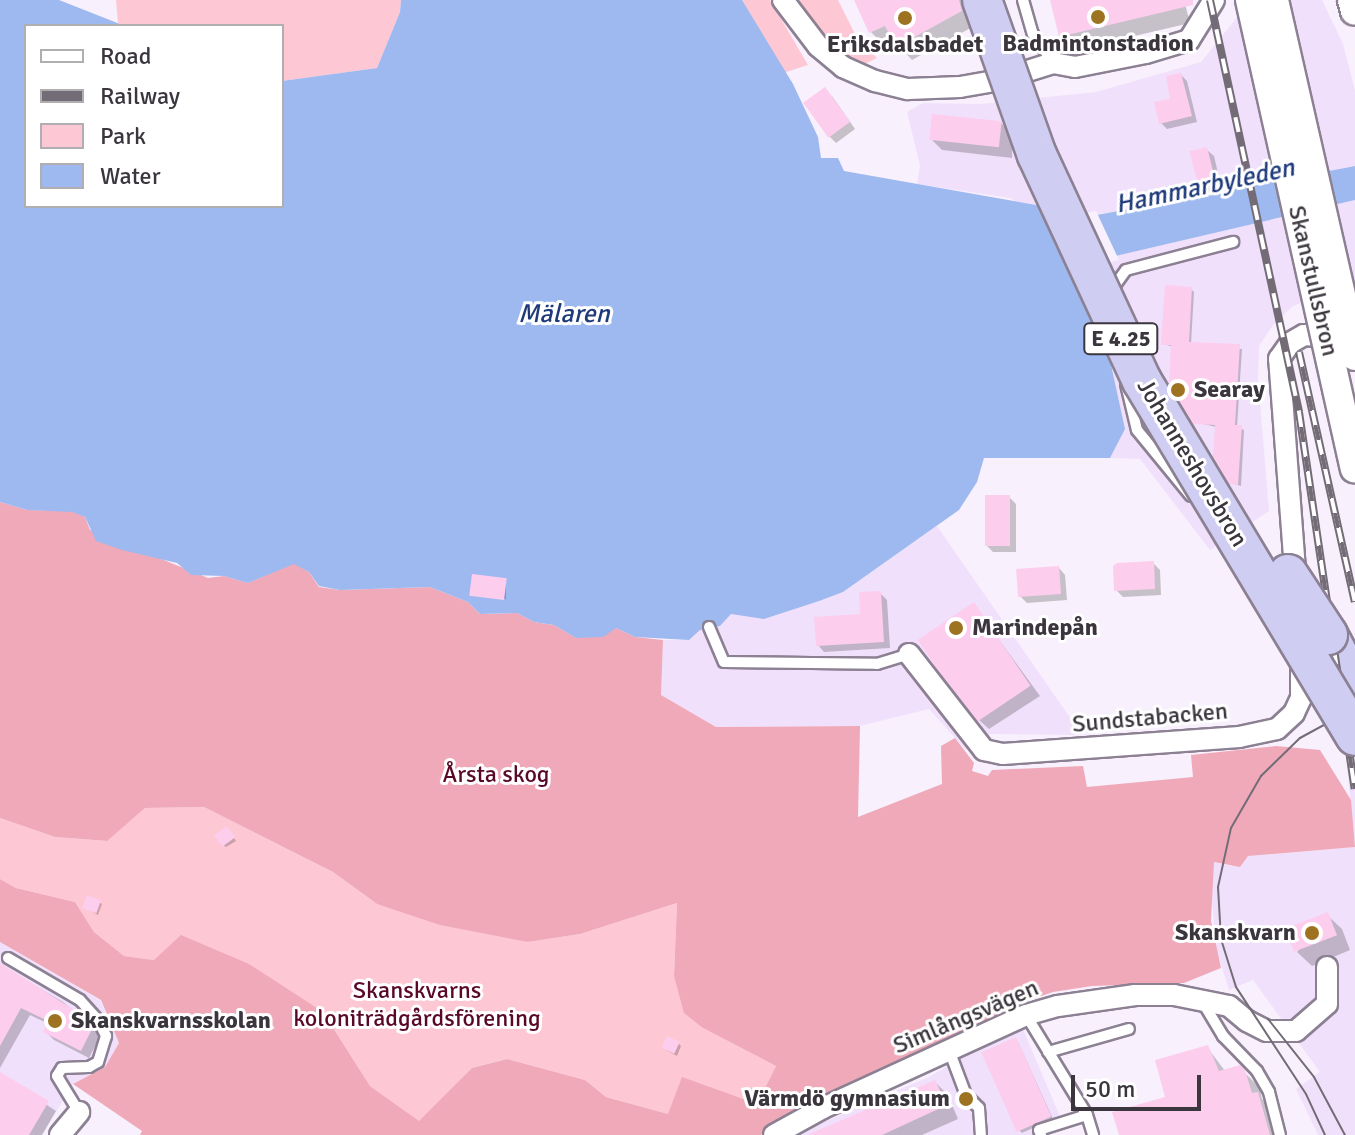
<!DOCTYPE html>
<html>
<head>
<meta charset="utf-8">
<style>
  body { margin:0 }
  #map { position:relative; width:1355px; height:1135px; overflow:hidden; background:#f8f0fc; font-family:Signika,sans-serif }
  div>[style] { position:absolute }
  [style*='--x'] { left:calc(var(--x)*1px); top:calc(var(--y)*1px); width:calc(var(--w)*1px); rotate:calc(var(--a)*1deg) }
  .built>* { inset:0; background:#f1e0fb }
  .green>* { inset:0; background:#fdc8d3 }
  .forest>* { inset:0; background:#efa9b9 }
  .water>* { inset:0; background:#9eb9f0 }
  .pier>* { inset:0; background:#f8f0fc }
  .shadow>* { inset:0; background:#0003 }
  .building>* { inset:0; background:#fdcded; transform-origin:0 0 }
  .roads { filter:drop-shadow(2px 0 #8c8093) drop-shadow(-2px 0 #8c8093) drop-shadow(0 2px #8c8093) drop-shadow(0 -2px #8c8093) }
  .lane>* { height:10px; margin:-5px; padding:0 5px; transform-origin:5px; border-radius:5px; background:#fff }
  .street>* { height:20px; margin:-10px; padding:0 10px; transform-origin:10px; border-radius:10px; background:#fff }
  .secondary>* { height:28px; margin:-14px; padding:0 14px; transform-origin:14px; border-radius:14px; background:#fff }
  .highway>* { height:38px; margin:-19px; padding:0 19px; transform-origin:19px; border-radius:19px; background:#d0cdf3 }
  .tram>* { height:2px; margin:-1px; padding:0 1px; transform-origin:1px; border-radius:1px; background:#736c76 }
  .rail>* { height:8px; margin-top:-4px; transform-origin:0; background:repeating-linear-gradient(90deg,#fff 0 15px,#736c76 0 30px); box-sizing:border-box; border-block:2px solid #736c76 }
  .bridges { filter:drop-shadow(2px 0 #8c8093) drop-shadow(-2px 0 #8c8093) drop-shadow(0 2px #8c8093) drop-shadow(0 -2px #8c8093) }
  .secondary-bridge>* { height:28px; margin:-14px; padding:0 14px; transform-origin:14px; border-radius:14px; background:#fff }
  .highway-bridge>* { height:38px; margin:-19px; padding:0 19px; transform-origin:19px; border-radius:19px; background:#d0cdf3 }
  .dots>* { width:22px; height:22px; translate:-50% -50%; box-sizing:border-box; border:4px solid #fff; border-radius:50% }
  span { translate:-50% -50%; white-space:nowrap; text-align:center; line-height:1.15; -webkit-text-stroke:6px #fff; paint-order:stroke }
  .shield-label span { padding:2px 6px; background:#fff; border:2px solid; border-radius:6px; -webkit-text-stroke-width:0 }
  .shield-label { font-size:22px; color:#3b353d; font-weight:700 }
  .poi-label { font-size:24px; color:#3b353d; font-weight:700 }
  .left { translate:0 -50%; text-align:left }
  .right { translate:-100% -50%; text-align:right }
  .street-label { font-size:24px; color:#3b353d }
  .park-label { font-size:24px; color:#590828 }
  .water-label { font-size:26px; color:#1e3a7a; font-style:italic }
  .legend { position:absolute; left:24px; top:24px; width:260px; height:184px; box-sizing:border-box; background:#fff; border:2px solid #b1aeb1; margin:0; padding:10px 14px; list-style:none; font-size:24px; color:#3b353d }
  .legend li { display:flex; align-items:center; gap:16px; height:40px }
  .legend b { width:40px; border:2px solid #b1aeb1 }
  .scale { position:absolute; left:1071px; top:1075px; width:130px; height:36px; box-sizing:border-box; border:4px solid #3b353d; border-top:0; padding-left:10px; font-size:24px; line-height:28px; white-space:nowrap; color:#3b353d; -webkit-text-stroke:6px #fff; paint-order:stroke }
</style>
</head>
<body>
<div id="map">
  <div class="built">
    <i style="clip-path:polygon(1251px 0,1322px 0,1343px 44px,1355px 91px,1355px 166px,1055px 223px,1010px 198px,917px 184px,920px 166px,907px 112px,923px 103px,981px 104px,1096px 92px,1201px 62px)"></i>
    <i style="clip-path:polygon(1355px 200px,1355px 283px,1293px 306px,1273px 325px,1259px 346px,1258px 379px,1269px 511px,1210px 550px,1140px 459px,1110px 458px,1125px 429px,1076px 265px)"></i>
    <i style="clip-path:polygon(937px 526px,1082px 735px,990px 734px,965px 749px,929px 709px,860px 726px,716px 727px,661px 695px,663px 640px,689px 640px,700px 630px,720px 626px,731px 614px,843px 592px)"></i>
    <i style="clip-path:polygon(1347px 765px,1355px 781px,1355px 1135px,1318px 1135px,1296px 1089px,1320px 1072px,1253px 980px,1229px 990px,1215px 945px,1211px 880px,1214px 862px,1231px 866px,1248px 856px,1355px 847px)"></i>
    <i style="clip-path:polygon(0 942px,100px 1000px,119px 1043px,105px 1067px,73px 1084px,42px 1135px,0 1135px)"></i>
    <i style="clip-path:polygon(1022px 1027px,1062px 1121px,1034px 1135px,794px 1135px,931px 1076px,977px 1048px)"></i>
  </div>
  <div class="green">
    <i style="clip-path:polygon(116px 0,401px 0,400px 12px,377px 68px,282px 81px,282px 26px,125px 26px,118px 23px)"></i>
    <i style="clip-path:polygon(742px 0,770px 0,808px 65px,783px 73px)"></i>
    <i style="clip-path:polygon(794px 0,838px 0,857px 38px,877px 58px,861px 66px,846px 59px,823px 39px)"></i>
    <i style="clip-path:polygon(204px 807px,333px 872px,377px 904px,528px 942px,580px 934px,677px 903px,674px 976px,703px 1028px,776px 1066px,757px 1104px,668px 1114px,606px 1097px,585px 1080px,507px 1059px,472px 1068px,420px 1122px,370px 1086px,323px 1012px,290px 994px,154px 960px,124px 956px,94px 932px,75px 902px,16px 888px,0 879px,0 818px,55px 837px,106px 841px,145px 808px)"></i>
  </div>
  <div class="forest">
    <i style="clip-path:polygon(0 502px,27px 510px,72px 511px,85px 517px,90px 530px,208px 578px,224px 576px,248px 583px,294px 563px,309px 572px,319px 587px,340px 590px,430px 587px,468px 602px,480px 614px,517px 613px,534px 622px,554px 625px,576px 638px,616px 628px,635px 637px,663px 640px,661px 695px,716px 727px,860px 726px,858px 817px,942px 784px,941px 746px,955px 738px,974px 763px,972px 771px,988px 776px,992px 770px,1083px 766px,1087px 787px,1193px 777px,1191px 755px,1276px 746px,1320px 750px,1351px 800px,1355px 847px,1248px 856px,1240px 867px,1214px 862px,1211px 921px,1221px 968px,1184px 983px,1092px 986px,1053px 992px,1021px 1003px,939px 1051px,782px 1117px,761px 1135px,140px 1135px,142px 1131px,73px 1084px,105px 1067px,119px 1043px,101px 1000px,0 942px,0 879px,16px 888px,75px 902px,94px 932px,124px 956px,154px 960px,181px 935px,249px 964px,323px 1012px,370px 1086px,419px 1121px,472px 1068px,507px 1059px,585px 1080px,606px 1097px,668px 1114px,682px 1077px,757px 1104px,776px 1066px,703px 1028px,684px 1013px,674px 976px,677px 903px,580px 934px,528px 942px,440px 925px,377px 904px,333px 872px,204px 807px,145px 808px,107px 841px,55px 837px,0 818px)"></i>
  </div>
  <div class="water">
    <i style="clip-path:polygon(0 0,59px 0,125px 26px,26px 26px,26px 206px,282px 206px,282px 81px,377px 68px,400px 12px,401px 0,742px 0,793px 84px,818px 137px,821px 158px,838px 158px,844px 171px,1047px 207px,1055px 223px,1355px 166px,1355px 200px,1077px 265px,1103px 328px,1125px 429px,1110px 458px,984px 458px,977px 482px,959px 510px,843px 592px,819px 601px,764px 619px,731px 614px,720px 626px,700px 630px,689px 640px,635px 637px,616px 628px,603px 637px,576px 638px,554px 625px,534px 622px,517px 613px,480px 614px,468px 602px,430px 587px,340px 590px,319px 586px,309px 572px,294px 564px,248px 583px,224px 576px,191px 575px,177px 563px,122px 550px,96px 541px,85px 517px,72px 512px,27px 510px,0 502px)"></i>
  </div>
  <div class="pier">
    <i style="clip-path:polygon(1096px 211px,1119px 260px,1082px 268px,1057px 218px)"></i>
  </div>
  <div class="shadow">
    <i style="clip-path:polygon(856px 0,968px 0,976px 25px,912px 60px,895px 42px,885px 46px,870px 31px)"></i>
    <i style="clip-path:polygon(1052px 0,1184px 0,1190px 23px,1075px 50px,1061px 36px)"></i>
    <i style="clip-path:polygon(1181px 75px,1187px 81px,1197px 122px,1167px 129px,1161px 123px)"></i>
    <i style="clip-path:polygon(832px 96px,855px 129px,836px 143px,829px 136px)"></i>
    <i style="clip-path:polygon(1001px 123px,1012px 134px,1012px 158px,942px 150px,932px 140px)"></i>
    <i style="clip-path:polygon(1207px 150px,1214px 156px,1222px 190px,1207px 194px,1200px 187px)"></i>
    <i style="clip-path:polygon(1191px 289px,1194px 292px,1191px 344px,1242px 349px,1237px 427px,1244px 430px,1241px 486px,1231px 483px,1216px 427px,1195px 422px,1173px 347px,1164px 344px)"></i>
    <i style="clip-path:polygon(1009px 497px,1016px 504px,1016px 552px,993px 552px,986px 545px)"></i>
    <i style="clip-path:polygon(1153px 563px,1160px 570px,1161px 595px,1123px 597px,1116px 590px)"></i>
    <i style="clip-path:polygon(1059px 568px,1065px 575px,1067px 600px,1027px 603px,1020px 596px)"></i>
    <i style="clip-path:polygon(506px 580px,506px 599px,471px 594px)"></i>
    <i style="clip-path:polygon(880px 593px,887px 600px,890px 648px,824px 652px,818px 645px,862px 616px)"></i>
    <i style="clip-path:polygon(973px 604px,1040px 696px,989px 729px,978px 719px)"></i>
    <i style="clip-path:polygon(229px 831px,236px 841px,226px 847px,223px 845px)"></i>
    <i style="clip-path:polygon(99px 902px,102px 904px,98px 915px,84px 907px)"></i>
    <i style="clip-path:polygon(1327px 915px,1342px 929px,1350px 950px,1312px 966px,1297px 952px)"></i>
    <i style="clip-path:polygon(0 965px,63px 1002px,90px 1025px,100px 1037px,89px 1058px,54px 1040px,45px 1031px,49px 1024px,30px 1015px,0 1068px)"></i>
    <i style="clip-path:polygon(1018px 1042px,1053px 1119px,1022px 1133px,1019px 1130px)"></i>
    <i style="clip-path:polygon(679px 1044px,681px 1046px,677px 1056px,666px 1050px)"></i>
    <i style="clip-path:polygon(1207px 1047px,1225px 1071px,1239px 1067px,1259px 1087px,1262px 1099px,1272px 1108px,1279px 1135px,1121px 1135px,1168px 1098px)"></i>
    <i style="clip-path:polygon(0 1074px,56px 1111px,42px 1135px,0 1135px)"></i>
    <i style="clip-path:polygon(935px 1082px,948px 1095px,958px 1119px,922px 1135px,813px 1135px)"></i>
  </div>
  <div class="building">
    <i style="clip-path:polygon(854px 0,959px 0,962px 11px,896px 47px,885px 26px,869px 33px)"></i>
    <i style="clip-path:polygon(1050px 0,1193px 0,1193px 5px,1059px 37px)"></i>
    <i style="clip-path:polygon(1181px 73px,1192px 116px,1159px 124px,1154px 102px,1170px 99px,1166px 76px)"></i>
    <i style="left:825px;top:87px;width:43px;height:27px;rotate:54deg"></i>
    <i style="left:932px;top:114px;width:70px;height:26px;rotate:6deg"></i>
    <i style="left:1207px;top:147px;width:38px;height:18px;rotate:76deg"></i>
    <i style="clip-path:polygon(1165px 285px,1192px 287px,1189px 342px,1240px 344px,1235px 425px,1242px 425px,1238px 485px,1229px 484px,1213px 456px,1215px 425px,1193px 424px,1169px 383px,1171px 345px,1161px 345px)"></i>
    <i style="left:985px;top:495px;width:25px;height:51px"></i>
    <i style="clip-path:polygon(1154px 561px,1155px 589px,1114px 591px,1113px 566px,1117px 563px)"></i>
    <i style="left:1059px;top:566px;width:28px;height:43px;rotate:86deg"></i>
    <i style="left:472px;top:574px;width:35px;height:22px;rotate:7deg"></i>
    <i style="clip-path:polygon(881px 591px,884px 642px,816px 646px,814px 617px,860px 614px,859px 592px)"></i>
    <i style="left:974px;top:602px;width:101px;height:68px;rotate:56deg"></i>
    <i style="left:227px;top:826px;width:14px;height:16px;rotate:54deg"></i>
    <i style="left:87px;top:895px;width:15px;height:14px;rotate:20deg"></i>
    <i style="left:1328px;top:912px;width:25px;height:46px;rotate:69deg"></i>
    <i style="clip-path:polygon(0 963px,82px 1015px,93px 1027px,81px 1051px,43px 1032px,48px 1021px,21px 1008px,0 1046px)"></i>
    <i style="left:667px;top:1036px;width:14px;height:13px;rotate:25deg"></i>
    <i style="left:1016px;top:1037px;width:87px;height:38px;rotate:66deg"></i>
    <i style="clip-path:polygon(1208px 1045px,1219px 1071px,1240px 1065px,1245px 1070px,1252px 1093px,1258px 1092px,1270px 1135px,1119px 1135px,1112px 1112px,1165px 1097px,1155px 1060px)"></i>
    <i style="clip-path:polygon(0 1072px,49px 1101px,29px 1135px,0 1135px)"></i>
    <i style="clip-path:polygon(935px 1080px,947px 1105px,882px 1135px,807px 1135px)"></i>
  </div>
  <div class="roads">
    <div class="lane">
      <i style="--x:1023;--y:0;--w:35;--a:74"></i>
      <i style="--x:1033;--y:34;--w:35;--a:55"></i>
      <i style="--x:1110;--y:292;--w:27;--a:-54"></i>
      <i style="--x:1126;--y:270;--w:111;--a:-14.7"></i>
      <i style="--x:1126;--y:384;--w:47;--a:76.6"></i>
      <i style="--x:1137;--y:430;--w:85;--a:50.7"></i>
      <i style="--x:709;--y:627;--w:38;--a:67"></i>
      <i style="--x:724;--y:662;--w:153;--a:0.7"></i>
      <i style="--x:877;--y:664;--w:34;--a:-17"></i>
      <i style="--x:8;--y:958;--w:83;--a:30.3"></i>
      <i style="--x:80;--y:1000;--w:27;--a:48"></i>
      <i style="--x:98;--y:1020;--w:18;--a:63"></i>
      <i style="--x:106;--y:1036;--w:27;--a:107"></i>
      <i style="--x:98;--y:1062;--w:10;--a:151"></i>
      <i style="--x:89;--y:1067;--w:27;--a:178"></i>
      <i style="--x:62;--y:1068;--w:9;--a:122"></i>
      <i style="--x:57;--y:1076;--w:42;--a:58.6"></i>
      <i style="--x:1202;--y:1001;--w:41;--a:59"></i>
      <i style="--x:1223;--y:1036;--w:49;--a:45.8"></i>
      <i style="--x:1257;--y:1071;--w:24;--a:60"></i>
      <i style="--x:1269;--y:1092;--w:44;--a:75.7"></i>
      <i style="--x:1026;--y:1015;--w:117;--a:58.6"></i>
      <i style="--x:1087;--y:1115;--w:21;--a:73"></i>
      <i style="--x:949;--y:1050;--w:48;--a:69.3"></i>
      <i style="--x:966;--y:1095;--w:18;--a:45"></i>
      <i style="--x:979;--y:1108;--w:27;--a:86"></i>
      <i style="--x:1048;--y:1052;--w:84;--a:-15.9"></i>
      <i style="--x:1041;--y:1135;--w:5;--a:-112"></i>
      <i style="--x:1039;--y:1130;--w:50;--a:-17.4"></i>
    </div>
    <div class="street">
      <i style="--x:783;--y:0;--w:58;--a:52.7"></i>
      <i style="--x:818;--y:46;--w:33;--a:40"></i>
      <i style="--x:843;--y:67;--w:35;--a:24"></i>
      <i style="--x:875;--y:81;--w:34;--a:14"></i>
      <i style="--x:908;--y:89;--w:52;--a:-2.2"></i>
      <i style="--x:960;--y:87;--w:40;--a:-10"></i>
      <i style="--x:999;--y:80;--w:57;--a:-17.5"></i>
      <i style="--x:1053;--y:63;--w:22;--a:10"></i>
      <i style="--x:1075;--y:67;--w:72;--a:-11.2"></i>
      <i style="--x:1146;--y:53;--w:45;--a:-16.8"></i>
      <i style="--x:1189;--y:40;--w:47;--a:-58"></i>
      <i style="--x:1296;--y:583;--w:225;--a:-94.3"></i>
      <i style="--x:1279;--y:359;--w:19;--a:-55"></i>
      <i style="--x:1290;--y:343;--w:16;--a:-30"></i>
      <i style="--x:1304;--y:335;--w:31;--a:4"></i>
      <i style="--x:909;--y:654;--w:122;--a:52"></i>
      <i style="--x:984;--y:750;--w:19;--a:12"></i>
      <i style="--x:1003;--y:754;--w:237;--a:-4.1"></i>
      <i style="--x:1239;--y:737;--w:39;--a:-12"></i>
      <i style="--x:1277;--y:729;--w:23;--a:-43"></i>
      <i style="--x:1294;--y:713;--w:17;--a:-65"></i>
      <i style="--x:1301;--y:698;--w:39;--a:-90"></i>
      <i style="--x:60;--y:1135;--w:30;--a:-50"></i>
      <i style="--x:774;--y:1135;--w:56;--a:-28.9"></i>
      <i style="--x:823;--y:1108;--w:223;--a:-24.6"></i>
      <i style="--x:1026;--y:1015;--w:33;--a:-16"></i>
      <i style="--x:1058;--y:1006;--w:78;--a:-8.1"></i>
      <i style="--x:1135;--y:995;--w:39;--a:0"></i>
      <i style="--x:1174;--y:995;--w:56;--a:11.3"></i>
      <i style="--x:1229;--y:1006;--w:23;--a:40"></i>
      <i style="--x:1247;--y:1021;--w:22;--a:27"></i>
      <i style="--x:1267;--y:1031;--w:29;--a:0"></i>
      <i style="--x:1296;--y:1031;--w:41;--a:-41.1"></i>
      <i style="--x:1327;--y:1004;--w:37;--a:-90"></i>
    </div>
    <div class="secondary">
      <i style="--x:1352;--y:0;--w:11;--a:75"></i>
    </div>
    <div class="highway">
      <i style="--x:1328;--y:635;--w:58;--a:62.1"></i>
    </div>
  </div>
  <div class="tram">
    <i style="--x:1268;--y:1019;--w:74;--a:51.6"></i>
    <i style="--x:1314;--y:1077;--w:66;--a:61.9"></i>
    <i style="--x:1325;--y:1135;--w:45;--a:-114.9"></i>
    <i style="--x:1306;--y:1094;--w:128;--a:-123.2"></i>
    <i style="--x:1236;--y:987;--w:50;--a:-107.4"></i>
    <i style="--x:1221;--y:939;--w:52;--a:-93.3"></i>
    <i style="--x:1218;--y:887;--w:60;--a:-77.6"></i>
    <i style="--x:1231;--y:828;--w:60;--a:-60"></i>
    <i style="--x:1261;--y:776;--w:54;--a:-44.3"></i>
    <i style="--x:1300;--y:738;--w:63;--a:-28.6"></i>
  </div>
  <div class="rail">
    <i style="--x:1210;--y:0;--w:422;--a:77.8"></i>
    <i style="--x:1299;--y:412;--w:381;--a:81.6"></i>
    <i style="--x:1299;--y:352;--w:256;--a:77.4"></i>
  </div>
  <div class="bridges">
    <div class="secondary-bridge">
      <i style="--x:1250;--y:0;--w:480;--a:77.4"></i>
      <i style="--x:1274;--y:0;--w:365;--a:77.2"></i>
    </div>
    <div class="highway-bridge">
      <i style="--x:982;--y:0;--w:164;--a:70.5"></i>
      <i style="--x:1037;--y:155;--w:249;--a:65.1"></i>
      <i style="--x:1142;--y:381;--w:414;--a:59"></i>
      <i style="--x:1288;--y:574;--w:73;--a:56.7"></i>
    </div>
  </div>
  <div class="dots">
    <i style="left:1098px;top:17px;background:#9d7321"></i>
    <i style="left:905px;top:18px;background:#9d7321"></i>
    <i style="left:1178px;top:390px;background:#9d7321"></i>
    <i style="left:956px;top:628px;background:#9d7321"></i>
    <i style="left:1312px;top:933px;background:#9d7321"></i>
    <i style="left:55px;top:1021px;background:#9d7321"></i>
    <i style="left:966px;top:1099px;background:#9d7321"></i>
  </div>
  <div class="shield-label">
    <span style="left:1121px;top:339px">E 4.25</span>
  </div>
  <div class="poi-label">
    <span style="left:1098px;top:44px">Badmintonstadion</span>
    <span style="left:905px;top:45px">Eriksdalsbadet</span>
    <span class="left" style="left:1194px;top:390px">Searay</span>
    <span class="left" style="left:972px;top:628px">Marindepån</span>
    <span class="right" style="left:1296px;top:933px">Skanskvarn</span>
    <span class="left" style="left:71px;top:1021px">Skanskvarnsskolan</span>
    <span class="right" style="left:950px;top:1099px">Värmdö gymnasium</span>
  </div>
  <div class="street-label">
    <span style="left:1313px;top:281px;rotate:77deg">Skanstullsbron</span>
    <span style="left:1192px;top:463px;rotate:59deg">Johanneshovsbron</span>
    <span style="left:1150px;top:718px;rotate:-5deg">Sundstabacken</span>
    <span style="left:966px;top:1017px;rotate:-23deg">Simlångsvägen</span>
  </div>
  <div class="park-label">
    <span style="left:496px;top:775px">Årsta skog</span>
    <span style="left:417px;top:1005px">Skanskvarns<br>koloniträdgårdsförening</span>
  </div>
  <div class="water-label">
    <span style="left:1205px;top:187px;rotate:-12deg">Hammarbyleden</span>
    <span style="left:564px;top:315px">Mälaren</span>
  </div>
  <ul class="legend">
  <li><b style="height:10px;background:#fff"></b>Road</li>
  <li><b style="height:10px;background:#736c76"></b>Railway</li>
  <li><b style="height:22px;background:#fdc8d3"></b>Park</li>
  <li><b style="height:22px;background:#9eb9f0"></b>Water</li>
  </ul>
  <div class="scale">50 m</div>
</div>
</body>
</html>
